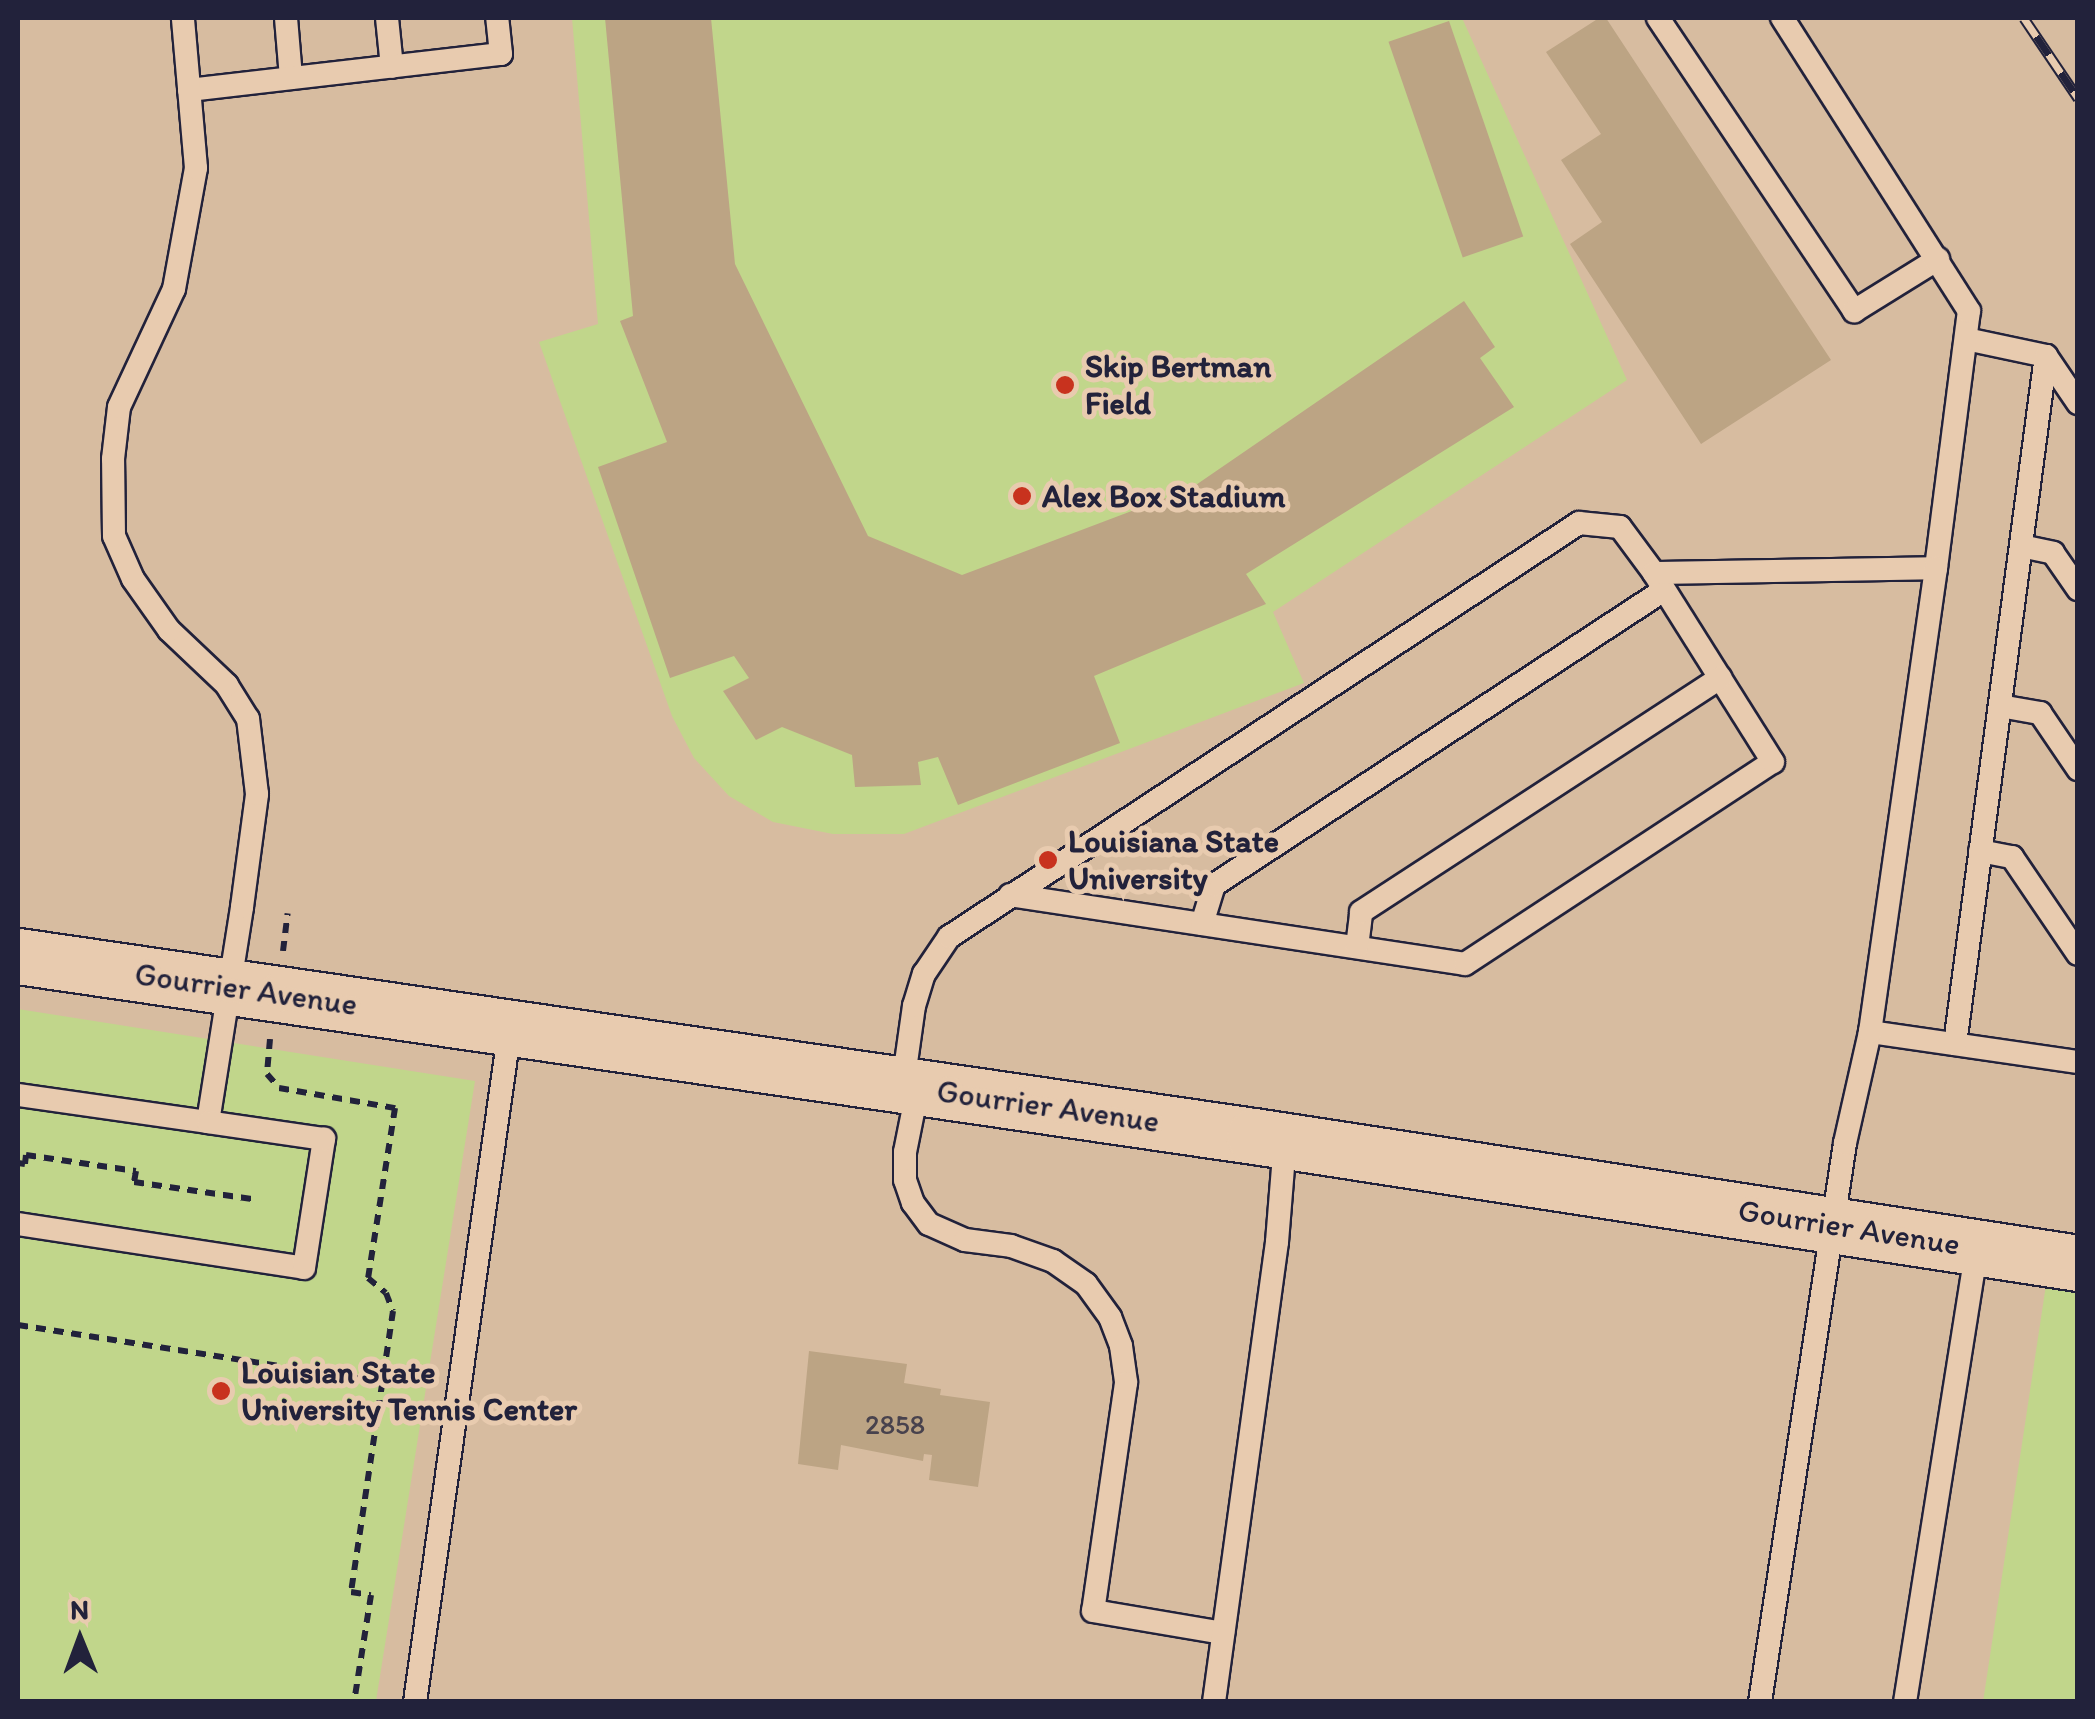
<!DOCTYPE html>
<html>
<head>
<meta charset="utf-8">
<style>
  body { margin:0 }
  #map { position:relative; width:2095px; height:1719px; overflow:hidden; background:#e8cbaf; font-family:Itim,sans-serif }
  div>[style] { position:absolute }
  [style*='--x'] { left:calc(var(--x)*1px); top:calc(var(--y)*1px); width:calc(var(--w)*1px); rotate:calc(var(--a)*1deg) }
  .built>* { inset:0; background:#d7bca0; transform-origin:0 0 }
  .green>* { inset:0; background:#c1d68b }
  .building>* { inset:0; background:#bca484; transform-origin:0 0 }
  .path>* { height:6px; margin-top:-3px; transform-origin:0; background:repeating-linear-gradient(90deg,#22223b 0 10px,transparent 0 18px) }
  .roads { filter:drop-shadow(2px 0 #22223b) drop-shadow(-2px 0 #22223b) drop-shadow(0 2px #22223b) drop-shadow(0 -2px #22223b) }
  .lane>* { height:22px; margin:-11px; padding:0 11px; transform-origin:11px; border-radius:11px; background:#e8cbaf }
  .secondary>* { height:55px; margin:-27.5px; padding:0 27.5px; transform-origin:27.5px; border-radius:27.5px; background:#e8cbaf }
  .rail>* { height:11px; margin-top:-5.5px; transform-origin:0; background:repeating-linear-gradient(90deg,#e8cbaf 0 22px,#22223b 0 44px); box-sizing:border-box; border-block:2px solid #22223b }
  .dots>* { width:28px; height:28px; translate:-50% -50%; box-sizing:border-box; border:5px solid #e8cbaf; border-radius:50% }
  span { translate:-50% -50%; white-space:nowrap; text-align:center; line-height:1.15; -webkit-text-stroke:10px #e8cbaf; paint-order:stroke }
  .number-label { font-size:28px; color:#48424d }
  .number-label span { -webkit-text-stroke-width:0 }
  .poi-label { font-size:32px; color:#22223b; font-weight:700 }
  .left { translate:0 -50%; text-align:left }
  .street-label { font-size:32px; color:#22223b }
  .frame { position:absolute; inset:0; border:20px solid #22223b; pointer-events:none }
  .north { position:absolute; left:30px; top:1589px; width:100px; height:100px; -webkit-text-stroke:8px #e8cbaf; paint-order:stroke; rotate:359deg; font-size:28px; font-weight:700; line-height:40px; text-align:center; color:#22223b }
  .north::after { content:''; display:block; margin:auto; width:35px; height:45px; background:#22223b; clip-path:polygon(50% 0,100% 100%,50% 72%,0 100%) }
</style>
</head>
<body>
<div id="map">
  <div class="built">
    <i style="left:18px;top:18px;width:2059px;height:1683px"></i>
  </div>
  <div class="green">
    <i style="clip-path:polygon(572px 18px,1462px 18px,1627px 380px,1273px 612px,1304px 683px,904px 834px,833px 834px,773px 822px,729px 796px,694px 758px,672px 716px,539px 342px,598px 324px)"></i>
    <i style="clip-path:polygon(18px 1009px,475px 1081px,376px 1701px,18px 1701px)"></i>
    <i style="clip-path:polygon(2047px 1278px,2077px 1283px,2077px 1701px,1983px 1702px)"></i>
  </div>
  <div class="building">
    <i style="clip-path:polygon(605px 18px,711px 18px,735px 264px,868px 536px,962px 575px,1190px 489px,1464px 301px,1495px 347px,1480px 358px,1514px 407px,1246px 574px,1266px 604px,1094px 676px,1120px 743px,958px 805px,938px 757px,918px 762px,921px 785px,855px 787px,852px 755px,782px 727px,756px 740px,723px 691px,749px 678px,734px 656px,670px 678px,598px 467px,667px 442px,620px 321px,633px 316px)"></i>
    <i style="clip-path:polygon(1599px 18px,1606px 18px,1831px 360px,1701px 444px,1570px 244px,1602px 222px,1561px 160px,1601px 134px,1546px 52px)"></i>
    <i style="left:1449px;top:21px;width:228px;height:64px;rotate:71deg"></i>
    <i style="clip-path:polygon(809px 1351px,907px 1364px,904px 1383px,941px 1389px,940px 1395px,990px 1402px,978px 1487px,929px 1480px,932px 1455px,924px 1454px,923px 1461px,841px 1445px,838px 1470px,798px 1464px)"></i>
  </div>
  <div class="path">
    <i style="--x:283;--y:951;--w:38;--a:-83"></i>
    <i style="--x:270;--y:1039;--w:35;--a:95"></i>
    <i style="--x:267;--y:1074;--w:18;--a:49"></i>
    <i style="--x:279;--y:1088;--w:118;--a:9.8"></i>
    <i style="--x:395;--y:1108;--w:172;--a:99"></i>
    <i style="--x:368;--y:1278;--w:23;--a:40"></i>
    <i style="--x:386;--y:1293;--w:19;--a:69"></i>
    <i style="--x:393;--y:1311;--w:284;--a:98.5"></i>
    <i style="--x:351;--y:1592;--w:20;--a:9"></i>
    <i style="--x:371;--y:1595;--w:108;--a:99"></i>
    <i style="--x:18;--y:1163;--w:7;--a:8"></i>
    <i style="--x:25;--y:1164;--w:9;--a:-84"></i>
    <i style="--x:26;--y:1155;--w:111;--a:8.3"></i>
    <i style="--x:136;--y:1171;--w:11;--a:100"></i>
    <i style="--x:134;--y:1182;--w:119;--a:8.2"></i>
    <i style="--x:18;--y:1325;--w:370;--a:8.9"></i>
  </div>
  <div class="roads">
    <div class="lane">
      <i style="--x:286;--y:18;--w:60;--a:85.2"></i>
      <i style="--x:387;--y:18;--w:49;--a:84.2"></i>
      <i style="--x:1658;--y:18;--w:353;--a:56.2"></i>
      <i style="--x:1854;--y:311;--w:99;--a:-31.8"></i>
      <i style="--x:189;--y:90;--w:314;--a:-6.6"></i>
      <i style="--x:501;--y:54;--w:36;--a:-96"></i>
      <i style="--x:1966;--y:339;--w:82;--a:12"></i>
      <i style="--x:2046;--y:356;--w:57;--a:55.8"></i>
      <i style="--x:2021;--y:546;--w:33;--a:12"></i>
      <i style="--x:2053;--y:553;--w:44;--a:55.2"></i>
      <i style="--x:2000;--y:706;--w:41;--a:9.9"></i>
      <i style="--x:2040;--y:713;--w:68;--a:55.8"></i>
      <i style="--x:1980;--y:851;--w:33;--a:11"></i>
      <i style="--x:2012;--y:857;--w:117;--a:55.8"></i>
      <i style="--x:1010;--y:895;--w:460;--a:8.6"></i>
      <i style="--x:1465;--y:964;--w:368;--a:-33.3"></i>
      <i style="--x:1773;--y:762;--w:223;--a:-122.2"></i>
      <i style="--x:1202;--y:924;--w:41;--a:-72.9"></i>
      <i style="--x:1214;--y:885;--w:538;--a:-33.25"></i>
      <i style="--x:1357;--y:947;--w:35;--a:-83"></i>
      <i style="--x:1361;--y:912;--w:429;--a:-33.1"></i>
      <i style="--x:1870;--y:1032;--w:210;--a:8.2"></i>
      <i style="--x:1955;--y:1044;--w:694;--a:-82.47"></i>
      <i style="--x:903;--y:1084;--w:79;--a:-82"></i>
      <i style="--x:914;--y:1006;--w:34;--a:-73"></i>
      <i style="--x:924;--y:974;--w:45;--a:-56"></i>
      <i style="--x:949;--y:937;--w:754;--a:-33.31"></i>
      <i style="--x:1579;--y:523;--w:41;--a:5.6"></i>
      <i style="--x:1620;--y:527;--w:57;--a:53.5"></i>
      <i style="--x:1654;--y:573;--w:282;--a:-1"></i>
      <i style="--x:1936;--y:568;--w:259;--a:-82.7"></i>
      <i style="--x:1969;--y:311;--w:348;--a:-122.5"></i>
      <i style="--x:918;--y:1087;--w:66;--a:101.3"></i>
      <i style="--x:905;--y:1152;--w:28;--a:90"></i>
      <i style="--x:905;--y:1180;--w:24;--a:71"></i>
      <i style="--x:913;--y:1203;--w:26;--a:53"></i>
      <i style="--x:929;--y:1224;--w:39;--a:24"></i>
      <i style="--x:965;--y:1240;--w:46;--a:7.4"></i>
      <i style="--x:1011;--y:1246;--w:45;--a:19.7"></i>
      <i style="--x:1053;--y:1261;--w:40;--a:34.9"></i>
      <i style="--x:1086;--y:1284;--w:41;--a:54"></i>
      <i style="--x:1110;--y:1317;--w:31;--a:69"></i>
      <i style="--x:1121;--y:1346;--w:37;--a:82"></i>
      <i style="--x:1126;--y:1383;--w:230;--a:98.2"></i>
      <i style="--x:1093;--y:1611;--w:132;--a:9.6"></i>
      <i style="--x:18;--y:1095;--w:192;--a:8.1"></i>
      <i style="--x:208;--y:1122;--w:218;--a:-81"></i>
      <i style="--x:242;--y:907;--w:114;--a:-82.4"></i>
      <i style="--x:257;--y:794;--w:76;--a:-96.8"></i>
      <i style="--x:248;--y:719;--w:40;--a:-122"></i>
      <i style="--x:227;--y:685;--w:80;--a:-136.5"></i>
      <i style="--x:169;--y:630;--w:62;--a:-125.2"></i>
      <i style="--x:133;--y:579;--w:47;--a:-113.8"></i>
      <i style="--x:114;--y:536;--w:77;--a:-90.7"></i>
      <i style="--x:113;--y:459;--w:52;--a:-83.4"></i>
      <i style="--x:119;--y:407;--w:130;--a:-65"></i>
      <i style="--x:174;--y:289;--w:123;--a:-79.7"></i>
      <i style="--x:196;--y:168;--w:151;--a:-95"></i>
      <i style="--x:18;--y:1224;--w:289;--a:8.7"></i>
      <i style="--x:304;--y:1268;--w:131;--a:-81.2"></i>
      <i style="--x:324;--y:1139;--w:117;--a:-171.7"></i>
      <i style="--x:415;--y:1702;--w:681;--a:-81.98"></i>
      <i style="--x:1214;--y:1702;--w:464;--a:-82.2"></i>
      <i style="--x:1277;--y:1242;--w:100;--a:-85.4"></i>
      <i style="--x:1760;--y:1702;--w:565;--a:-81.35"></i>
      <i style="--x:1845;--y:1143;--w:114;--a:-77.3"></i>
      <i style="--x:1870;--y:1032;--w:469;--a:-81.9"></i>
      <i style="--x:1905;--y:1702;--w:460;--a:-81"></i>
    </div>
    <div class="secondary">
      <i style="--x:18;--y:956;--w:1249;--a:8.29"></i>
      <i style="--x:1254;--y:1136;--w:834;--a:8.76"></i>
    </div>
  </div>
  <div class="rail">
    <i style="--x:2024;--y:18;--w:97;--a:56"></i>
  </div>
  <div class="dots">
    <i style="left:1065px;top:385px;background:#c8321e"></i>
    <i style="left:1022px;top:496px;background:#c8321e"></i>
    <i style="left:1048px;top:860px;background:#c8321e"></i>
    <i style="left:221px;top:1391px;background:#c8321e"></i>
  </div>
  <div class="number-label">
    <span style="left:895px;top:1424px">2858</span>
  </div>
  <div class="poi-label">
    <span class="left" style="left:1085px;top:385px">Skip Bertman<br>Field</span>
    <span class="left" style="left:1042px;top:496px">Alex Box Stadium</span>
    <span class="left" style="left:1068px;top:860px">Louisiana State<br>University</span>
    <span class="left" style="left:241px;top:1391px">Louisian State<br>University Tennis Center</span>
  </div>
  <div class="street-label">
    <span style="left:246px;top:989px;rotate:8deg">Gourrier Avenue</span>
    <span style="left:1048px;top:1106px;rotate:8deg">Gourrier Avenue</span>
    <span style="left:1849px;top:1227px;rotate:9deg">Gourrier Avenue</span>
  </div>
  <div class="frame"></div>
  <div class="north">N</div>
</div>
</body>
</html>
